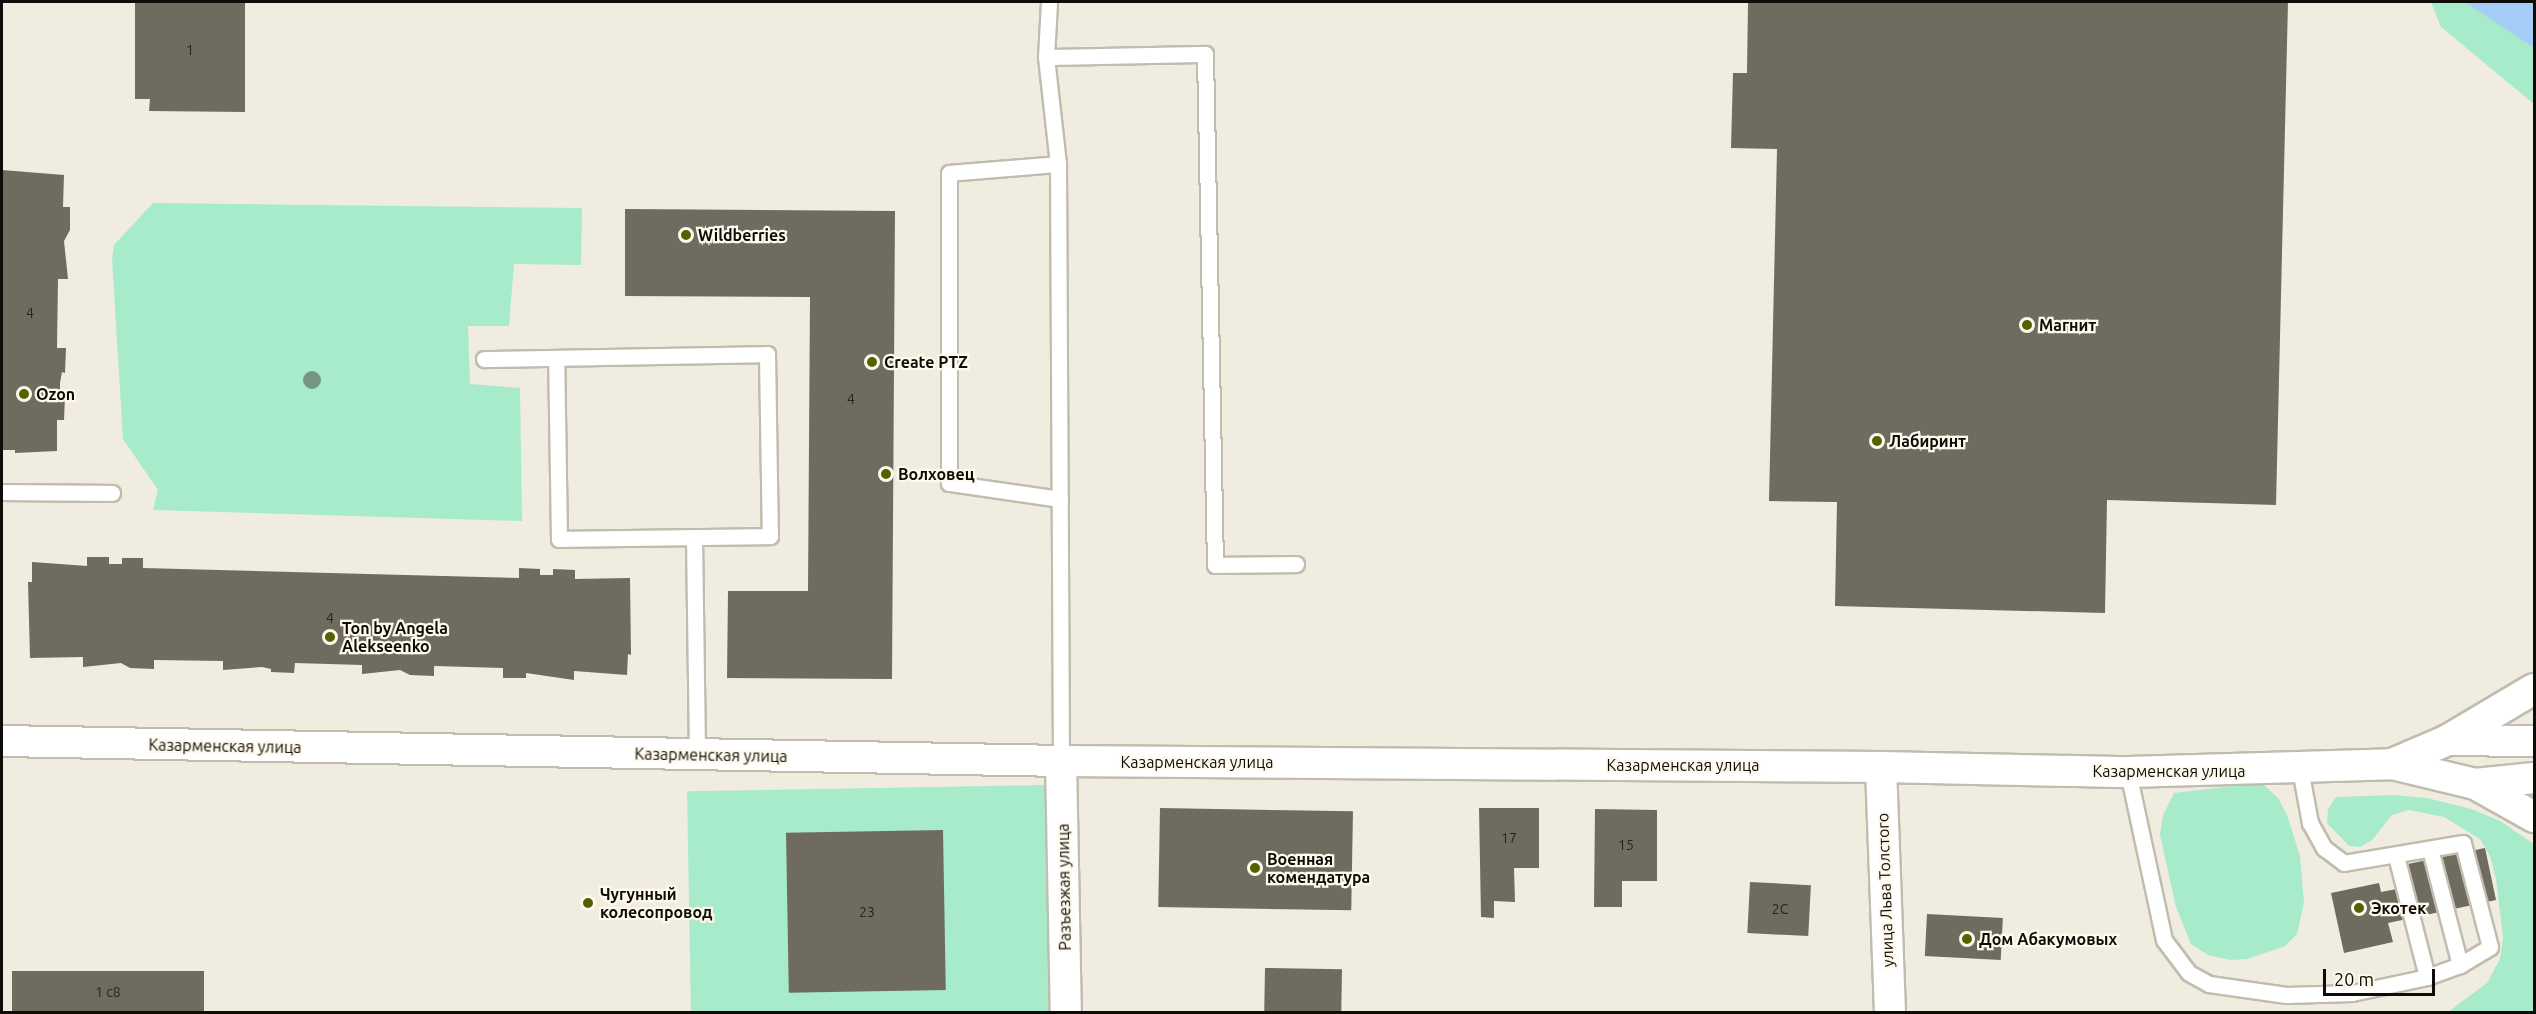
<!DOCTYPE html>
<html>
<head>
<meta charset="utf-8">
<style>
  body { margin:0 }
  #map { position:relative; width:2536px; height:1014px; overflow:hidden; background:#f0ecdf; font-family:Ubuntu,sans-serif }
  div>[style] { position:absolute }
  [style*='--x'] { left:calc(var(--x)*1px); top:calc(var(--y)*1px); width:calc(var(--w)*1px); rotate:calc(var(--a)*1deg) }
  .green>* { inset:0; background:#a7ebca; transform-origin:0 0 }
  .water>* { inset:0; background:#a6cdf7 }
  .building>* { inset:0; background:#6f6b5f; transform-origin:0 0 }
  .roads { filter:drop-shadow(2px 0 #c0bcae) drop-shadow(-2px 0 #c0bcae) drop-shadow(0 2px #c0bcae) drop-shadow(0 -2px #c0bcae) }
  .lane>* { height:15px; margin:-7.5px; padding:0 7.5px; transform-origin:7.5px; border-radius:7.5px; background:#fff }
  .street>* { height:30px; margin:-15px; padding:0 15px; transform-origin:15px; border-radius:15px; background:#fff }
  .trees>* { width:18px; height:18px; margin:-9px; border-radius:50%; background:#759582 }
  .dots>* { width:16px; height:16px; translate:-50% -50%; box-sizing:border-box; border:3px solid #fef9ec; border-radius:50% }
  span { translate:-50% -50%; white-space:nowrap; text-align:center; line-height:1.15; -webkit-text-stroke:4.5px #fef9ec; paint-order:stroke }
  .number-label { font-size:14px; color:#26241e }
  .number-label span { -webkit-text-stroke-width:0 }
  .poi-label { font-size:16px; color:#0e0c08; font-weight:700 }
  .left { translate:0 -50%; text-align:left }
  .street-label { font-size:16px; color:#0e0c08 }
  .frame { position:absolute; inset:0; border:3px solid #0e0c08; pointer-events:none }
  .scale { position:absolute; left:2323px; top:969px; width:112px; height:27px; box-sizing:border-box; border:3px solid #0e0c08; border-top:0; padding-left:8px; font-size:18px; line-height:21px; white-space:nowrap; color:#0e0c08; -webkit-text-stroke:4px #fef9ec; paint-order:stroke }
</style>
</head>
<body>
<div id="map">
  <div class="green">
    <i style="clip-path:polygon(2431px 2px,2467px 2px,2534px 48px,2534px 104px,2441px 27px)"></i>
    <i style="clip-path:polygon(153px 203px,582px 208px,581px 265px,514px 264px,509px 326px,468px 326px,470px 384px,520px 388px,522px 521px,153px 510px,158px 490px,123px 439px,112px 259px,114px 245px)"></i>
    <i style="left:1046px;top:785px;width:227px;height:359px;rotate:89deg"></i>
    <i style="clip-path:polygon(2242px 785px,2264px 785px,2278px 798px,2287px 815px,2300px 856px,2304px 902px,2297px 934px,2285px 946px,2247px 959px,2231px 960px,2208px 955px,2191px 944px,2176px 907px,2160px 835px,2163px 815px,2174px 793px)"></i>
    <i style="clip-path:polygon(2394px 795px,2427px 798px,2471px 809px,2500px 821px,2534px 844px,2534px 1012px,2448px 1012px,2487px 983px,2500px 959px,2503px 937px,2496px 879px,2490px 856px,2480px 839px,2444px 817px,2409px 810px,2392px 815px,2372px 840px,2360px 847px,2349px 846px,2327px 823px,2328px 809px,2336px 797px)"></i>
  </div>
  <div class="water">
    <i style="clip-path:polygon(2467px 2px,2534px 2px,2534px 48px,2468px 4px)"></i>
  </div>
  <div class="building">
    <i style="clip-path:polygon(135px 2px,245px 2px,245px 112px,149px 111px,150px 99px,135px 99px)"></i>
    <i style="clip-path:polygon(1748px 2px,2288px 2px,2276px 505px,2107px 500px,2105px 613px,1835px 606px,1837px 502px,1769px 501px,1777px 149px,1731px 148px,1733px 73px,1747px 73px)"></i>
    <i style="clip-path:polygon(2px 170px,64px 175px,63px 207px,70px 207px,70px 230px,64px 241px,68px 279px,58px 279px,57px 348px,66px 348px,65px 373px,62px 372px,60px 383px,60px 396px,65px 396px,64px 420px,57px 420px,57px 451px,15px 453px,15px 450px,2px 450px)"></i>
    <i style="clip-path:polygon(625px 209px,895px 211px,892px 679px,727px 678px,728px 591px,808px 591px,810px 297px,625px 296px)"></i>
    <i style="clip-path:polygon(87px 557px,109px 557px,109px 564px,122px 564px,122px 558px,143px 558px,143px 568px,519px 578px,519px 568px,540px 569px,540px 575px,553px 575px,553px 569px,575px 570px,575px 579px,630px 578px,631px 655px,628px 654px,627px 675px,574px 671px,574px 680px,526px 673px,526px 678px,503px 678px,503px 668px,434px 666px,434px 676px,410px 675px,400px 670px,362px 674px,362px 665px,295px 663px,294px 673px,271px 672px,271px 669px,262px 667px,223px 670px,223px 661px,154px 660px,154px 669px,130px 668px,121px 663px,83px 667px,83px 657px,30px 658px,28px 582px,32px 582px,32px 562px,87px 566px)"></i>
    <i style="left:1160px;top:808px;width:193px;height:99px;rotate:1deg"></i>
    <i style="clip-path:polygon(1479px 808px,1539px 808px,1539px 868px,1514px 868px,1515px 902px,1494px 901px,1494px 918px,1481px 917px)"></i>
    <i style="clip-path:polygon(1595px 809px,1657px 810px,1657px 881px,1622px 881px,1622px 907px,1594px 907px)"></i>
    <i style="left:943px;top:830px;width:160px;height:157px;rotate:89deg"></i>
    <i style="clip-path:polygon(2485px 848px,2496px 900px,2388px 923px,2393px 942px,2344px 953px,2331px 893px,2379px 883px,2381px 892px,2413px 886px,2408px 864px)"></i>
    <i style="left:1750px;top:882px;width:61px;height:51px;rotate:3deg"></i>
    <i style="left:1927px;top:914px;width:76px;height:42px;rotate:3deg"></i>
    <i style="left:1265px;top:968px;width:77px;height:44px;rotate:1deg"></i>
    <i style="left:204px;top:971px;width:41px;height:192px;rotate:90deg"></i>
  </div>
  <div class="roads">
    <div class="lane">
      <i style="--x:1049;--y:2;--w:55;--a:93.1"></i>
      <i style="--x:1046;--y:57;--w:108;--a:83.6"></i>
      <i style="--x:1058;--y:164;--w:597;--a:89.71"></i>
      <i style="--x:1046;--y:57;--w:159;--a:-1.1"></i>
      <i style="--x:1205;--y:54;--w:511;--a:88.88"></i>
      <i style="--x:1215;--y:565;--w:81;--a:-0.7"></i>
      <i style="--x:1058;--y:164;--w:109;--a:175.3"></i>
      <i style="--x:949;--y:173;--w:310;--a:90"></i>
      <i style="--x:949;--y:483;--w:112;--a:8.2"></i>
      <i style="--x:484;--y:359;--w:283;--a:-1"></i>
      <i style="--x:767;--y:354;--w:182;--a:89.1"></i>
      <i style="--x:770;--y:536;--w:211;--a:179.2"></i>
      <i style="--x:559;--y:539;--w:181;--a:-90.9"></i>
      <i style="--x:2;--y:492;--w:110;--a:0.5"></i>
      <i style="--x:694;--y:537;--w:217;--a:89.2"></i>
      <i style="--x:2128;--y:772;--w:172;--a:77.9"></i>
      <i style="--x:2164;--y:940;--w:41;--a:52.9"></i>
      <i style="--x:2189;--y:973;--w:23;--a:29"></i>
      <i style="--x:2209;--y:984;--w:78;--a:8.1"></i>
      <i style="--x:2286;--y:995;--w:66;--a:-1.7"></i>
      <i style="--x:2352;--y:993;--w:77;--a:-12"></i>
      <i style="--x:2427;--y:977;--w:35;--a:-20"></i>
      <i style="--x:2460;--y:965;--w:35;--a:-31"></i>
      <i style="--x:2490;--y:947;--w:107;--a:-104.6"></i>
      <i style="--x:2463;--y:843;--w:121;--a:170.5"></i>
      <i style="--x:2344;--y:863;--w:25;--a:-143"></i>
      <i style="--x:2324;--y:848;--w:29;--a:-119"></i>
      <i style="--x:2310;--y:823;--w:55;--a:-100.5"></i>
      <i style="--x:2430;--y:849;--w:120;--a:75.5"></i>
      <i style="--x:2396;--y:856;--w:125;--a:75.6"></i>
    </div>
    <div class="street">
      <i style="--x:2448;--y:740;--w:86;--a:0.7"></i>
      <i style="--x:2;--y:741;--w:1059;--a:1.08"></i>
      <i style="--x:1061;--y:761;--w:820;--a:0.42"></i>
      <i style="--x:1881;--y:767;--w:247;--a:1.2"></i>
      <i style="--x:2128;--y:772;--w:264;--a:-1.7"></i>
      <i style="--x:2392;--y:764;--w:85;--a:13.5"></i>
      <i style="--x:2475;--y:784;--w:68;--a:29.2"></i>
      <i style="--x:1061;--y:761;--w:251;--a:88.9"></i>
      <i style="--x:2392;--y:764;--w:61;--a:-23.2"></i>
      <i style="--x:2448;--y:740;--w:100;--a:-30.7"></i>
      <i style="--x:1881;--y:767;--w:245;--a:87.9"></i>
      <i style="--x:2475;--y:784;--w:59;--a:-5.8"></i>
    </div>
  </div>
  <div class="trees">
    <i style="left:312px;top:380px"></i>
  </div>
  <div class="dots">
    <i style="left:686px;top:235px;background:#556000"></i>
    <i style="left:2027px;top:325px;background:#556000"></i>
    <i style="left:872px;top:362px;background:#556000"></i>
    <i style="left:24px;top:394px;background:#556000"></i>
    <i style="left:1877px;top:441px;background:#556000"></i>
    <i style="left:886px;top:474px;background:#556000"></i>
    <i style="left:330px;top:637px;background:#556000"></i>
    <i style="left:1255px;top:868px;background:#556000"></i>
    <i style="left:588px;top:903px;background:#556000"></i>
    <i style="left:2359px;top:908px;background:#556000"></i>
    <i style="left:1967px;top:939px;background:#556000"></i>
  </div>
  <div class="number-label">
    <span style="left:190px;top:50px">1</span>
    <span style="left:30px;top:313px">4</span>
    <span style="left:851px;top:399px">4</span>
    <span style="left:330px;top:618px">4</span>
    <span style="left:1509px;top:838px">17</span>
    <span style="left:1626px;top:845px">15</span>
    <span style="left:1780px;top:909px">2С</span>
    <span style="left:867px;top:912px">23</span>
    <span style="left:108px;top:992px">1 с8</span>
  </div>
  <div class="poi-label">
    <span class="left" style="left:698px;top:235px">Wildberries</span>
    <span class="left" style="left:2039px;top:325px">Магнит</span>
    <span class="left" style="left:884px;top:362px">Create PTZ</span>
    <span class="left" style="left:36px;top:394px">Ozon</span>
    <span class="left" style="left:1889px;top:441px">Лабиринт</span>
    <span class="left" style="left:898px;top:474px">Волховец</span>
    <span class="left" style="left:342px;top:637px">Ton by Angela<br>Alekseenko</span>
    <span class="left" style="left:1267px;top:868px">Военная<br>комендатура</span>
    <span class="left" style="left:600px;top:903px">Чугунный<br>колесопровод</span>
    <span class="left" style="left:2371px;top:908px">Экотек</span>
    <span class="left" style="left:1979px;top:939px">Дом Абакумовых</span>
  </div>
  <div class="street-label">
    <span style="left:225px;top:746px;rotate:1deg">Казарменская улица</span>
    <span style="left:711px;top:755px;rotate:1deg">Казарменская улица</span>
    <span style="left:1197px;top:762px">Казарменская улица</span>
    <span style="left:1683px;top:765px">Казарменская улица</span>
    <span style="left:2169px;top:771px">Казарменская улица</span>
    <span style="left:1064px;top:887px;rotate:-91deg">Разъезжая улица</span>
    <span style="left:1885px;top:890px;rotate:-92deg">улица Льва Толстого</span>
  </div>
  <div class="frame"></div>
  <div class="scale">20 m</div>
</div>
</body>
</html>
